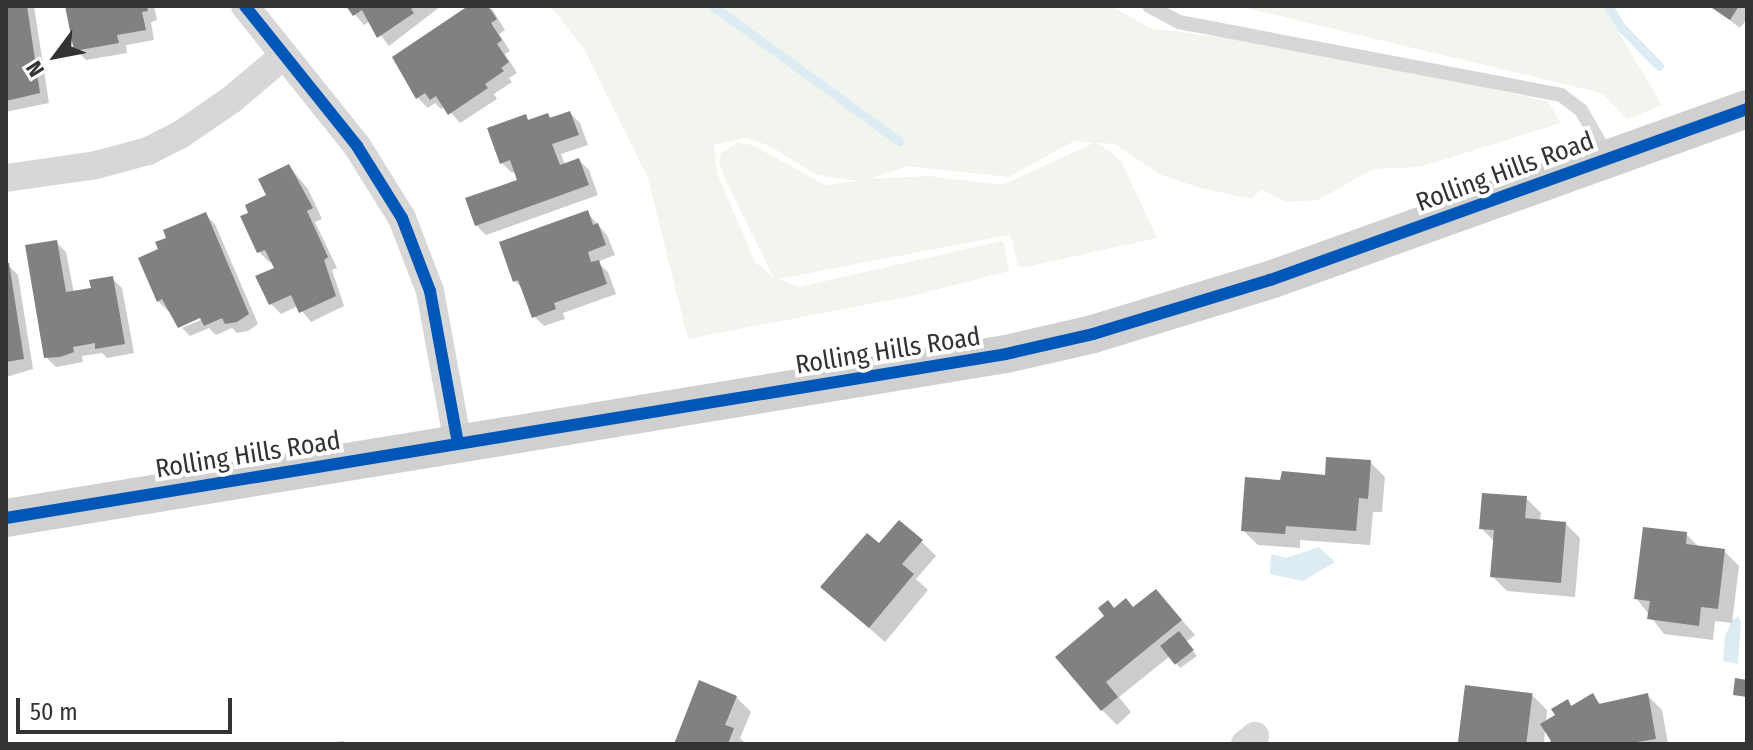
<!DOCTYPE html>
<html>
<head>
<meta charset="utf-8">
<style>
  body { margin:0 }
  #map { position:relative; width:1753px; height:750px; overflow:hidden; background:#fff; font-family:"Fira Sans Condensed",sans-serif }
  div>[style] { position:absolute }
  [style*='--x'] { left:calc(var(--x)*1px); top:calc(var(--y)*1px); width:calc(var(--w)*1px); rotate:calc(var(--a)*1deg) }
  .green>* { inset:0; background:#f1f5ed }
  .water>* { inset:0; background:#ddebf3 }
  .shadow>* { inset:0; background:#0003 }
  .stream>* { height:9px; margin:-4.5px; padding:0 4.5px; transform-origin:4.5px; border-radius:4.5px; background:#ddebf3 }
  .building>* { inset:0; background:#818181; transform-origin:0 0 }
  .lane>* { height:14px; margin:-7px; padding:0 7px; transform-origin:7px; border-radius:7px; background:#d7d7d7 }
  .street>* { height:28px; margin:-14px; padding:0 14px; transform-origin:14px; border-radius:14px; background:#d7d7d7 }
  .secondary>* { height:38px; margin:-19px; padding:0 19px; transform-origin:19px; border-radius:19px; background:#d0d0d0 }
  .cycleway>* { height:12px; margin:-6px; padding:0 6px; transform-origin:6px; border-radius:6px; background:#0057b8 }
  span { translate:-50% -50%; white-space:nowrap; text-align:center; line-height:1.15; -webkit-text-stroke:8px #fff; paint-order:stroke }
  .street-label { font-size:26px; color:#333 }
  .frame { position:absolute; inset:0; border:8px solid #333; pointer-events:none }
  .north { position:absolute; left:16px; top:16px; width:80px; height:80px; -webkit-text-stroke:6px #fff; paint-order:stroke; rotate:238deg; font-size:22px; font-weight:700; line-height:32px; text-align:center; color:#333 }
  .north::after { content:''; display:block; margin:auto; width:28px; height:36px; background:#333; clip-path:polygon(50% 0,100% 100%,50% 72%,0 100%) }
  .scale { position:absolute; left:16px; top:698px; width:216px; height:36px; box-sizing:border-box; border:4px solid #333; border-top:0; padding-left:10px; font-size:24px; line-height:28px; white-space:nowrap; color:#333; -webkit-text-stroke:6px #fff; paint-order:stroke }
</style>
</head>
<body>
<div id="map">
  <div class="green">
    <i style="clip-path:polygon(evenodd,550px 6px,1111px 6px,1150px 28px,1357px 56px,1548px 102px,1561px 123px,1420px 167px,1373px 169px,1318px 200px,1286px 202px,1261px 189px,1252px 199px,1201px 188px,1159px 174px,1115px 144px,1098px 143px,1121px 161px,1157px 238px,1026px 267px,1018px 266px,1012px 239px,1008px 235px,778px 279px,799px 287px,1001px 241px,1004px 242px,1009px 271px,916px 295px,688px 339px,648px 178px,583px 47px,550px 6px,744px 138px,768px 145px,817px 175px,859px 181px,825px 185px,752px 145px,737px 143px,721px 153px,719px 163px,724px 177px,774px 278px,755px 262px,717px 173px,714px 145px,744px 138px,550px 6px,1074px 141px,1094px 143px,1002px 185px,928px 176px,869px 179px,908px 166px,1009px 177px,1074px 141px)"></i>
    <i style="clip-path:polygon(1237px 6px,1603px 6px,1662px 105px,1627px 119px,1602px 93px)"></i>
  </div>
  <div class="water">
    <i style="clip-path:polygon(1319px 547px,1335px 562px,1303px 581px,1270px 574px,1271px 554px,1286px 558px)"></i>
    <i style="clip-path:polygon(1738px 616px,1741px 622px,1738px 664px,1723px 661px,1725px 636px,1732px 621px)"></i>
  </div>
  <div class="shadow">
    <i style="clip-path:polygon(6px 6px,34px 6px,49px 103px,6px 112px)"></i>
    <i style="clip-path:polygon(67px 6px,154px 6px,157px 20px,151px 22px,154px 40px,126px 45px,127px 53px,86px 60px,76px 50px)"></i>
    <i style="clip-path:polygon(348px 6px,441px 6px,389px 46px,370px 21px,364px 25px)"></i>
    <i style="clip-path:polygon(471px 6px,492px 9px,505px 30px,499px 34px,510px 51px,505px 54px,517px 73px,509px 78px,512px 82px,494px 94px,497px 99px,460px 123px,445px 106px,441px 109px,435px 103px,428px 108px,418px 98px,395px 57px)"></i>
    <i style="clip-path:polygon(1711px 6px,1747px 6px,1747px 19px,1740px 28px)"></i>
    <i style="clip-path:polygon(570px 113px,580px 123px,588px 145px,561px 154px,565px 165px,579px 160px,589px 170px,598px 195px,486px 235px,476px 225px,520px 181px,516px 171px,512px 173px,502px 163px,525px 117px,530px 121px)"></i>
    <i style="clip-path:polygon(289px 166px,308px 189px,322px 219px,315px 222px,337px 268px,332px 270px,344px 306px,311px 322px,298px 306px,281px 314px,271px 304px,276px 269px,273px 261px,269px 262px,259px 252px,251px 214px)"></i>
    <i style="clip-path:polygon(587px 212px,607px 235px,615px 255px,597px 262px,608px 272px,616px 294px,563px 313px,565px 319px,544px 326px,534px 316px,524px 290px,515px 281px)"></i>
    <i style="clip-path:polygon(205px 214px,215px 224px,258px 324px,248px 331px,237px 333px,232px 328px,216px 335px,209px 328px,190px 336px,182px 328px,210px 316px,168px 311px,158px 301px,161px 250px)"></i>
    <i style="clip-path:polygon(56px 242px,66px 252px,74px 293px,93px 290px,112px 278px,122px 288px,134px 353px,107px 358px,102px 353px,82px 356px,83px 362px,56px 367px,46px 357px)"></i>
    <i style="clip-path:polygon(8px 265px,18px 275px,33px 369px,6px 377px)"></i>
    <i style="clip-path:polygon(1370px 462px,1385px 477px,1382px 512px,1373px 512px,1370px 545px,1300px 540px,1300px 548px,1258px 545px,1243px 530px,1282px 482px,1327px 477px)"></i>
    <i style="clip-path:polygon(1526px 498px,1541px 513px,1540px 521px,1565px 523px,1580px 538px,1575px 597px,1507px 591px,1493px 577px,1495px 542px,1481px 528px)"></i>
    <i style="clip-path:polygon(1686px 534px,1700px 548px,1724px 551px,1739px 566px,1732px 623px,1715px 621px,1713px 640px,1664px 634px,1636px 598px)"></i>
    <i style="clip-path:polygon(921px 541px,936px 556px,916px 579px,928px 590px,885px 642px,838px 601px,879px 546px)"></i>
    <i style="clip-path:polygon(1156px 591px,1195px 635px,1186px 642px,1197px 656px,1180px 668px,1170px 656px,1119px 697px,1131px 712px,1117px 725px,1102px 710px,1115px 610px,1134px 609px)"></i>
    <i style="clip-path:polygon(1532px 695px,1547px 710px,1546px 723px,1558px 716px,1567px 702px,1573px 707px,1592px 696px,1602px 705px,1647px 695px,1662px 710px,1668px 744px,1550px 744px,1553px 742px,1545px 728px,1544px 744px,1461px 744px)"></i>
    <i style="clip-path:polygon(736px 697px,751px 712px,740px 738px,746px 744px,676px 744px)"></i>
    <i style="clip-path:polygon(343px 741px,346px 744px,317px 744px)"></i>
  </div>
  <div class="stream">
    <i style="--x:713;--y:6;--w:230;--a:36"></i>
    <i style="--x:1608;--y:6;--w:26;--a:58"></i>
    <i style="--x:1622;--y:28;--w:53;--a:45.8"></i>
  </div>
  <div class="building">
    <i style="clip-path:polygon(6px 6px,27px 6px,40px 93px,6px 101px)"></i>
    <i style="clip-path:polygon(65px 6px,147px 6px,148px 11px,142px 12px,146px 30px,117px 35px,119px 43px,74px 51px)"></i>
    <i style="clip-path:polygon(346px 6px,416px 6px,411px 9px,414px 13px,377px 38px,362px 10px,353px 16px)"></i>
    <i style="clip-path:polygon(468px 6px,488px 6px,497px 19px,491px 23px,502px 40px,497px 44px,509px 62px,501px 68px,504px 71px,485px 84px,488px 88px,448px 115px,436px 96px,430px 100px,425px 93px,416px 99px,392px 57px)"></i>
    <i style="clip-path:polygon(1709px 6px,1739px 6px,1730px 20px)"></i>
    <i style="clip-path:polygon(570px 111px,579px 135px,552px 144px,560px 165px,579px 158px,589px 185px,475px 226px,465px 198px,517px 180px,510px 160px,500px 164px,487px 128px,526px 114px,528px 120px,548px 113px,550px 118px)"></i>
    <i style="clip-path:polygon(289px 164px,313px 208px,307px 211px,328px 257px,324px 260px,336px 296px,299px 313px,291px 295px,269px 305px,255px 276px,274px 268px,265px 250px,257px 253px,240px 216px,248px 213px,245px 205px,266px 195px,258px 179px)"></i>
    <i style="clip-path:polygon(588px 210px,593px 225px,598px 223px,606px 245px,588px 252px,591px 262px,599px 260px,607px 284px,554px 303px,556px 309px,532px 318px,518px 280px,513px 282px,499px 242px)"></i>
    <i style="clip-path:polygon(206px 212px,249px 314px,237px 322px,225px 324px,222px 318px,204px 326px,200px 318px,178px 328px,162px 299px,157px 302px,138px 258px,158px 249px,155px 242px,166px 238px,163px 230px)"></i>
    <i style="clip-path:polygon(57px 240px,66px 292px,91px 288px,89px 280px,113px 276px,125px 344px,95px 349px,95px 343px,73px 347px,74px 352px,60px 357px,44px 358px,25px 245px)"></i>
    <i style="clip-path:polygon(6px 263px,9px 263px,24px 359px,6px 362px)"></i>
    <i style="clip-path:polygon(1326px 457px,1371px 460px,1368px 499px,1359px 498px,1356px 531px,1286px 526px,1285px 534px,1241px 531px,1245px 477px,1280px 480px,1282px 471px,1325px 475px)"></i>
    <i style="clip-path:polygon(1482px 493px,1527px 496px,1525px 518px,1566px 522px,1561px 583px,1490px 577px,1494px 530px,1479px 529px)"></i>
    <i style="clip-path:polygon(899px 520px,923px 540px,902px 564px,914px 574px,869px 628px,820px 587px,867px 533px,879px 543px)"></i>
    <i style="clip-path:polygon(1643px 527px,1687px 532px,1686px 544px,1725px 549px,1718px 609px,1701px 607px,1699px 626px,1647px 619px,1650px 601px,1634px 599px)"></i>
    <i style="clip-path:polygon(1156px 589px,1182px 620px,1106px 682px,1118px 697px,1101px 711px,1055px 657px,1104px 616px,1098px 608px,1108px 600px,1114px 608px,1126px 598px,1133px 607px)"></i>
    <i style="left:1179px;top:631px;width:24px;height:24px;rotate:52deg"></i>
    <i style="clip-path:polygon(1735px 678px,1747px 680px,1747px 697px,1733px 695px)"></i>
    <i style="clip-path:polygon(699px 680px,737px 696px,725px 725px,734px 728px,728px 744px,674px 744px)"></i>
    <i style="left:1465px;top:685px;width:68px;height:59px;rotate:7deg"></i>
    <i style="clip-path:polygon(1593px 693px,1599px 704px,1648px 693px,1656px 739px,1624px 744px,1546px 744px,1551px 741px,1540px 724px,1555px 715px,1551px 709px,1568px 699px,1571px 706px)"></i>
  </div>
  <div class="lane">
    <i style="--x:1149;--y:6;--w:34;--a:28"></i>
    <i style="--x:1179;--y:22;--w:389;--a:10.8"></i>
    <i style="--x:1561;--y:95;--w:25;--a:37"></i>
    <i style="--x:1581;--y:110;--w:54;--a:60.1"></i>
  </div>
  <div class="street">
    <i style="--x:245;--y:6;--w:179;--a:51.3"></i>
    <i style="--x:357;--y:146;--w:85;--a:58"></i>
    <i style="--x:402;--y:218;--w:78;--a:69"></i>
    <i style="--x:430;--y:291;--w:155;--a:79.6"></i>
    <i style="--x:6;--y:178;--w:91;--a:-8.2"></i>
    <i style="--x:96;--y:165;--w:54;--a:-15.1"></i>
    <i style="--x:148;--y:151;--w:36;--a:-27"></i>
    <i style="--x:180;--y:135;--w:62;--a:-34.5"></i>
    <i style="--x:231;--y:100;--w:68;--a:-40.2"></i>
    <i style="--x:1245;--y:744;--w:13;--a:-39"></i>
  </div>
  <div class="secondary">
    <i style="--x:6;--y:518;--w:1013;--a:-9.31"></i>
    <i style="--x:1006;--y:354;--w:89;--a:-12.9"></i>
    <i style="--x:1093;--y:334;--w:185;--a:-17"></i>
    <i style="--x:1270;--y:280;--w:507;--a:-19.72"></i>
  </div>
  <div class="cycleway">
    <i style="--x:245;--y:6;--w:179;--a:51.3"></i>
    <i style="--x:357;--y:146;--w:85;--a:58"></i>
    <i style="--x:402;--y:218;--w:78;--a:69"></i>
    <i style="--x:430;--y:291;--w:155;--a:79.6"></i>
    <i style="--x:6;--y:518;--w:1013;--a:-9.31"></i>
    <i style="--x:1006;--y:354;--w:89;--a:-12.9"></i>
    <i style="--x:1093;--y:334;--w:185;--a:-17"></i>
    <i style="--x:1270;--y:280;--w:507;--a:-19.72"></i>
  </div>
  <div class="street-label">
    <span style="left:1505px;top:172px;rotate:-20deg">Rolling Hills Road</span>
    <span style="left:888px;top:351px;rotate:-9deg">Rolling Hills Road</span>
    <span style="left:248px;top:455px;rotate:-9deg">Rolling Hills Road</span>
  </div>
  <div class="frame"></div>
  <div class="north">N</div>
  <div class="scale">50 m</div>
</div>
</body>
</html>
